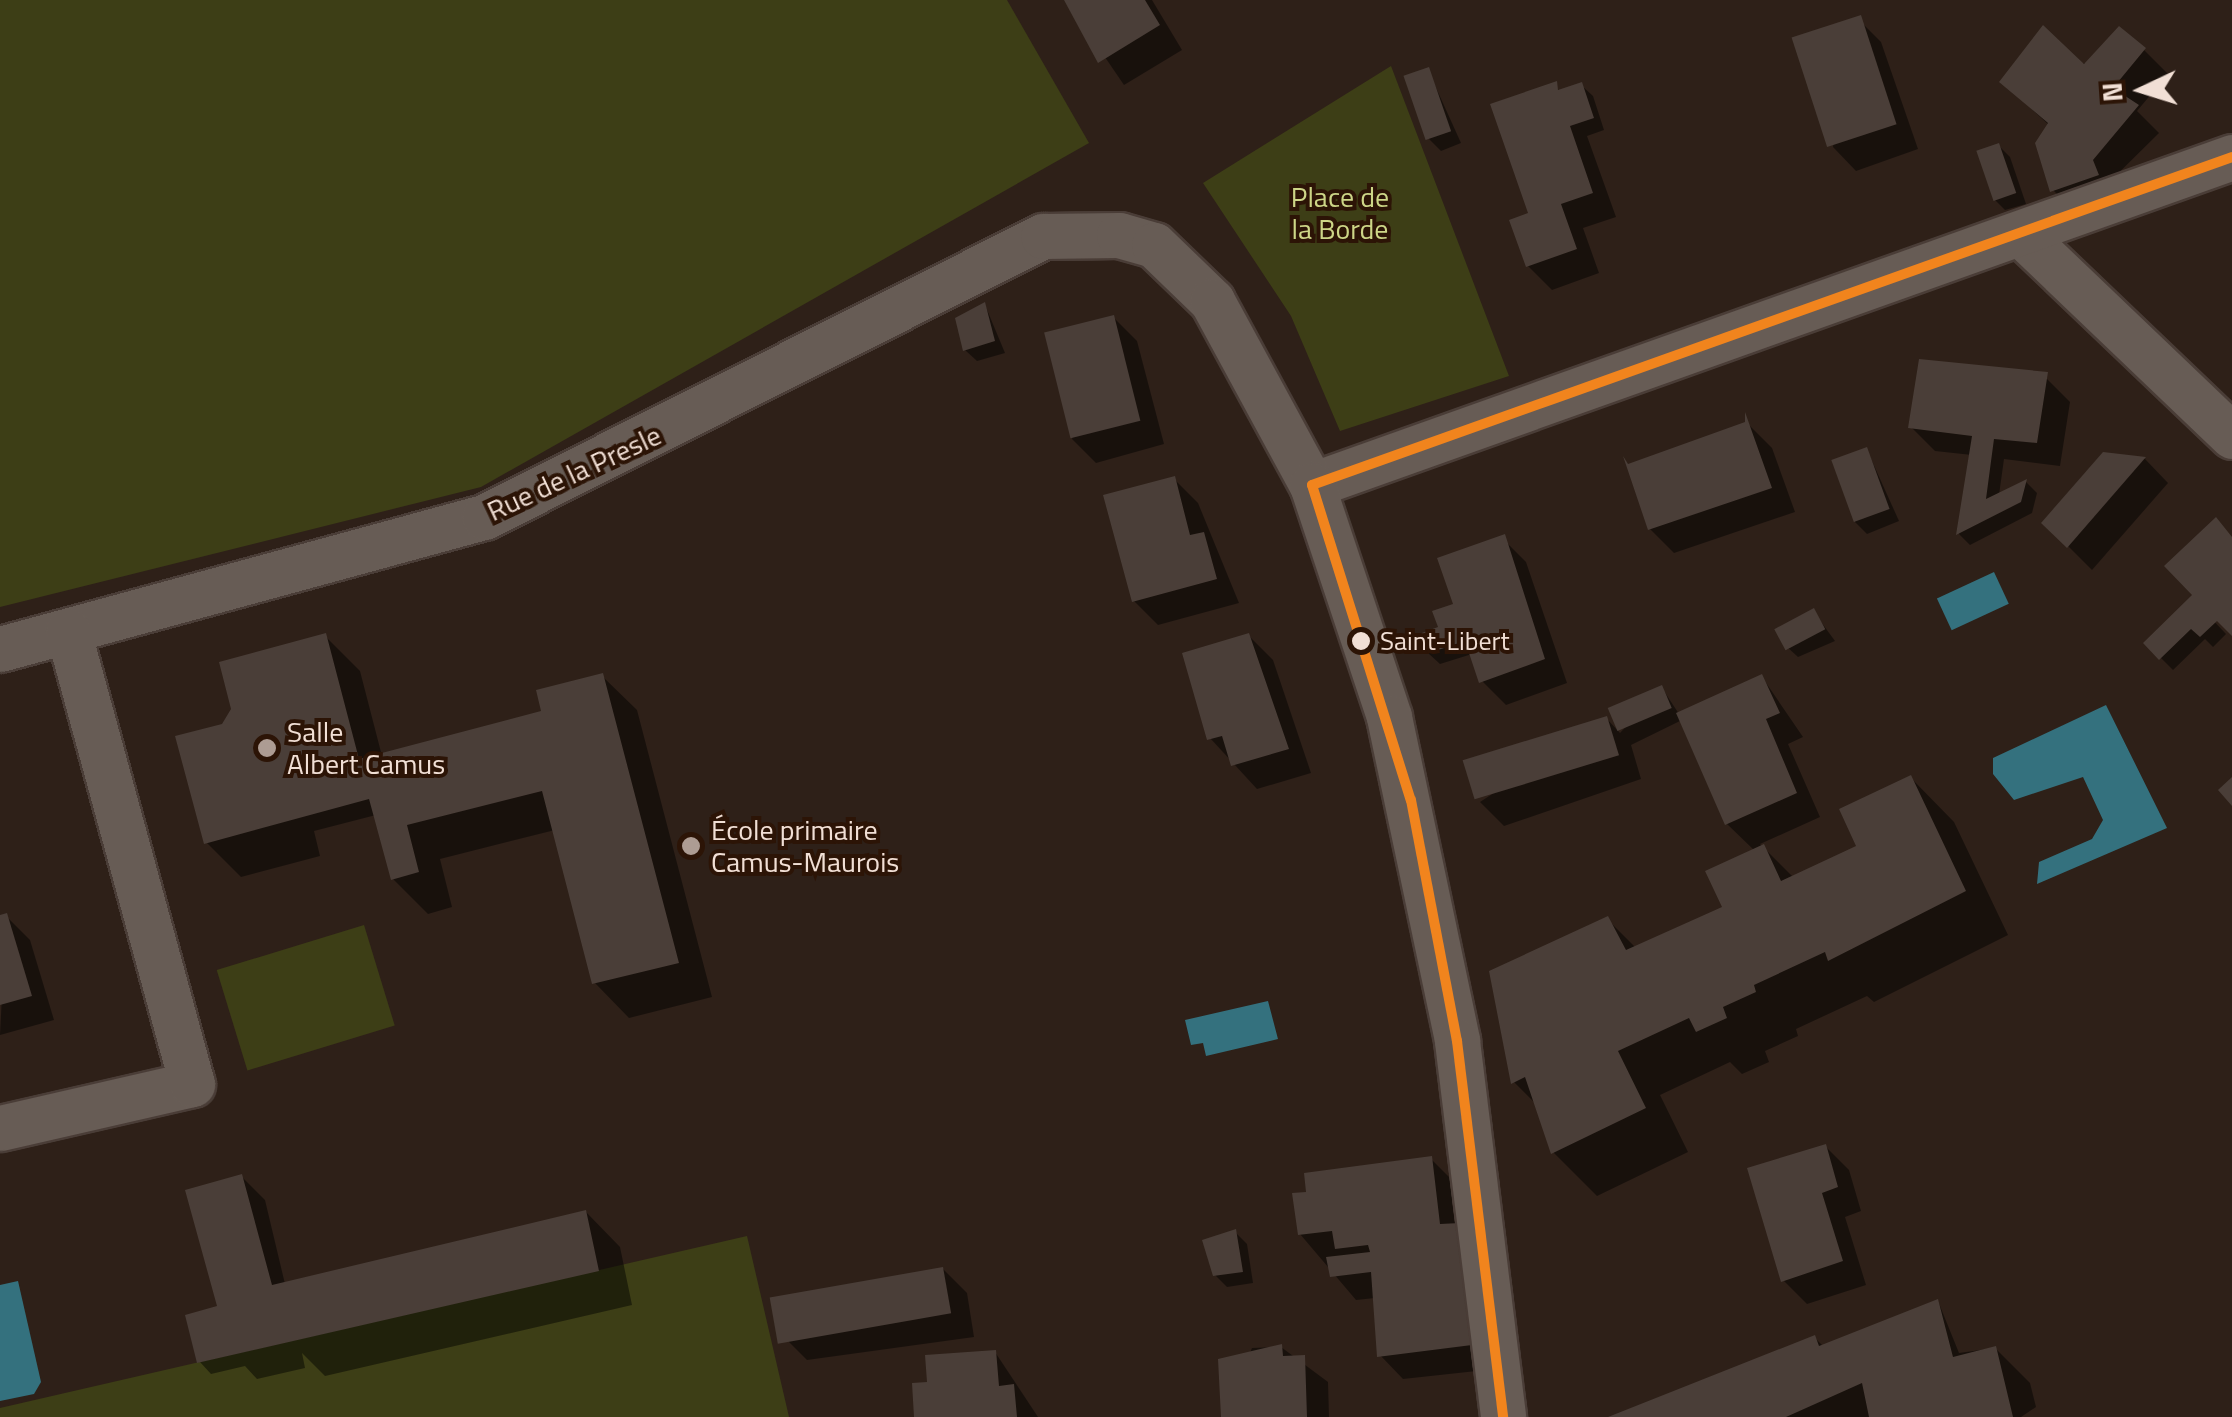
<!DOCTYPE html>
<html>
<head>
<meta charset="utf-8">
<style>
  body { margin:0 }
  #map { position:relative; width:2232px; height:1417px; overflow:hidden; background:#2e2018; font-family:"Titillium Web",sans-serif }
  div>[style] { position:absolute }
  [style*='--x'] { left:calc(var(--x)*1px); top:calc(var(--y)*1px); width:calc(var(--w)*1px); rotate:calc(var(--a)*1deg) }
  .green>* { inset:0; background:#3d3e16; transform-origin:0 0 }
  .water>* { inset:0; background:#34717e; transform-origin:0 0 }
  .shadow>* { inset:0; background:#0007 }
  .building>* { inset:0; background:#4a3e38; transform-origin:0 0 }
  .roads { filter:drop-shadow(2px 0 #4a3d37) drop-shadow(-2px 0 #4a3d37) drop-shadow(0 2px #4a3d37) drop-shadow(0 -2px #4a3d37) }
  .minor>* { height:45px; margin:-22.5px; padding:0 22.5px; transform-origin:22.5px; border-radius:22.5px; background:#675c55 }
  .bus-1>* { height:10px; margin:-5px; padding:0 5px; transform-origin:5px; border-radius:5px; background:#f1841d }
  .dots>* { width:28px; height:28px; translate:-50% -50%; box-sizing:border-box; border:5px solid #2c1406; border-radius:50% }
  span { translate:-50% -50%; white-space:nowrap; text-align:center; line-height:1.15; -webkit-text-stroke:8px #2c1406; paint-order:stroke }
  .bus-label { font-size:26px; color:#f1dfd5 }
  .left { translate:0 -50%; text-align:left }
  .park-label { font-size:28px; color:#cdd687 }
  .street-label { font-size:28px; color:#f1dfd5 }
  .poi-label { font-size:28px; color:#f1dfd5 }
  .north { position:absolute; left:2092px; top:40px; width:100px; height:100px; -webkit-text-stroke:8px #2c1406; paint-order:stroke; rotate:266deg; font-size:28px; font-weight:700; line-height:40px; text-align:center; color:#f1dfd5 }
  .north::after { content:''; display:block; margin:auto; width:35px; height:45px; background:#f1dfd5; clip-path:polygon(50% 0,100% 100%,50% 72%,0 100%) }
</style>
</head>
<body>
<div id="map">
  <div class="green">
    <i style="clip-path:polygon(0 0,1007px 0,1089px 143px,481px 487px,0 607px)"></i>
    <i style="clip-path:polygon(1391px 66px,1509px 376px,1340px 431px,1291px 316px,1203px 183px)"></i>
    <i style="left:364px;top:925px;width:105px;height:154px;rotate:73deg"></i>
    <i style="clip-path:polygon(747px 1236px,789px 1417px,0 1417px,0 1408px)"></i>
  </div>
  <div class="water">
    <i style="left:1994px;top:572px;width:35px;height:63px;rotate:65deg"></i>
    <i style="clip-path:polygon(2106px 705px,2167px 828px,2037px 884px,2039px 862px,2092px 839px,2103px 820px,2083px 777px,2014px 800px,1993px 774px,1993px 758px)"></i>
    <i style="clip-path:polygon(1268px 1001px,1278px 1039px,1206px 1056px,1203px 1043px,1191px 1045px,1185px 1020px)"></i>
    <i style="clip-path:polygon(18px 1281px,41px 1382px,34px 1394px,0 1401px,0 1285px)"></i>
  </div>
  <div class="shadow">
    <i style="clip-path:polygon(1066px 0,1152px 0,1182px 50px,1124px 85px)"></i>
    <i style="clip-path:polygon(1857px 18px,1881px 42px,1918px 149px,1856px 171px,1833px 147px)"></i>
    <i style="clip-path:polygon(2144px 50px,2168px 74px,2137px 111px,2159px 133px,2077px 214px,2053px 190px,2049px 125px,2002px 82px)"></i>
    <i style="clip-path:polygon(1428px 70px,1461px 143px,1441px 151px,1429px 139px)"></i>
    <i style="clip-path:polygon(1553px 85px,1561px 92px,1581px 85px,1593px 96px,1604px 130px,1587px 136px,1616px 217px,1583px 228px,1599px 273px,1552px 290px,1528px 266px)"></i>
    <i style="clip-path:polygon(1999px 146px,2010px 157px,2026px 204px,2005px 210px,1993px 198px)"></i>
    <i style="clip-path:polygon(985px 305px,1005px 353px,977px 361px,965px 350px)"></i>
    <i style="clip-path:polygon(1113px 317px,1137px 341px,1164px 444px,1096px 463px,1072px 439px)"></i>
    <i style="clip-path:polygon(2046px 378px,2070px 402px,2060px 466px,2004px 459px,1999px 495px,2026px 482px,2037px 493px,2032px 513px,1970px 545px,1959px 534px,1972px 455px,1935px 451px,1911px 427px)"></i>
    <i style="clip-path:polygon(1748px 424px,1772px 448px,1795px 512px,1674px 553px,1650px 529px)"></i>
    <i style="clip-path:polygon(1867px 450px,1899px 521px,1867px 534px,1855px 522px)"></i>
    <i style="clip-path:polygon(2104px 454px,2145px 459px,2168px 483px,2092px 570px,2045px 523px)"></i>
    <i style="clip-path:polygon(1174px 479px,1198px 503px,1239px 603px,1158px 625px,1134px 601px)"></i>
    <i style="clip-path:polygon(1502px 538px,1526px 562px,1567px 683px,1506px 705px,1482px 681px,1472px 654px,1440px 664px,1428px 653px)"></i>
    <i style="clip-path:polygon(2192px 598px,2226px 634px,2213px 647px,2205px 639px,2173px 670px,2146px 643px)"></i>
    <i style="clip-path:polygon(1813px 611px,1835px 641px,1798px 657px,1786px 646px)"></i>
    <i style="clip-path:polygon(325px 636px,360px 671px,382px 756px,544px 713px,602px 676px,637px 710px,712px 997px,629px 1018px,595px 983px,555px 830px,440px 859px,452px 907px,428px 914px,393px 879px,376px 815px,314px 831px,320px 856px,241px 877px,206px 842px,224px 726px)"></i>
    <i style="clip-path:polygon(1249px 636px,1273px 660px,1311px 773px,1257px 789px,1210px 738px)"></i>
    <i style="clip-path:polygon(1762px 677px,1803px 737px,1788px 744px,1820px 817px,1760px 844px,1794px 878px,1860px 847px,1911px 778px,1954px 822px,2008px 935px,1874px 1002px,1867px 996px,1796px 1029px,1798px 1036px,1765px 1051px,1769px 1062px,1742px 1074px,1730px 1062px,1660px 1095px,1688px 1152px,1597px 1196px,1554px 1153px,1538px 1106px,1514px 1082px,1607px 919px,1636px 948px,1725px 909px,1755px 851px,1727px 824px,1682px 720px,1631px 745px,1641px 779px,1504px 826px,1480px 802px,1607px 719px,1620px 733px,1662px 688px,1679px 714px)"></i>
    <i style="clip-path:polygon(6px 916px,30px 940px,54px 1020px,0 1035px)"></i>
    <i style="clip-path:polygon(1825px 1146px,1849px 1170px,1861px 1211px,1845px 1217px,1866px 1285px,1807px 1304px,1783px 1280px)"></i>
    <i style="clip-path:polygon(1431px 1159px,1455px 1183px,1495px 1369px,1403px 1379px,1380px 1355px,1375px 1298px,1356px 1300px,1300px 1234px,1308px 1194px)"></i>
    <i style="clip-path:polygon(241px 1176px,265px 1200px,285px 1284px,586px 1212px,620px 1247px,632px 1305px,325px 1376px,302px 1353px,305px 1368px,257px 1379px,245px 1366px,211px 1374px,200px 1362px,222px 1314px)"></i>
    <i style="clip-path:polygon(1235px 1232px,1247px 1244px,1253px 1283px,1227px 1287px,1215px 1275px)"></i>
    <i style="clip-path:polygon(943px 1269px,967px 1293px,974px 1337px,807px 1360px,783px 1336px)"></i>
    <i style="clip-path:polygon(1938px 1301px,1959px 1353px,1995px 1348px,2030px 1383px,2036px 1407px,2021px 1417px,1614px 1417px,1815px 1338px,1824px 1347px)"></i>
    <i style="clip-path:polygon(1281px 1347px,1328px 1382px,1329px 1417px,1223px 1417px,1252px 1348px)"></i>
    <i style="clip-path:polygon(995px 1352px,1038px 1417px,916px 1417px,929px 1384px)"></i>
  </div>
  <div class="building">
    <i style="clip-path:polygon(1064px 0,1145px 0,1160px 25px,1098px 63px)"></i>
    <i style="left:1861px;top:15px;width:115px;height:73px;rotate:72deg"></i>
    <i style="clip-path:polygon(2043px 25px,2084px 64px,2119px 26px,2146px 48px,2113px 88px,2139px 105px,2093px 160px,2099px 175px,2050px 192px,2035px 143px,2048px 123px,1999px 82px)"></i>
    <i style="left:1429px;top:67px;width:68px;height:27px;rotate:71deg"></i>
    <i style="clip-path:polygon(1557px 81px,1558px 90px,1582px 82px,1594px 118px,1570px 126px,1593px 193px,1561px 204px,1577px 249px,1526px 267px,1509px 220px,1528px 213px,1490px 104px)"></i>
    <i style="left:1999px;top:143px;width:53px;height:24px;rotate:71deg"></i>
    <i style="clip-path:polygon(985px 302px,995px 341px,963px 351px,955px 318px)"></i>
    <i style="left:1114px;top:315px;width:109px;height:72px;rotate:76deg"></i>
    <i style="clip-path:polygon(1919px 359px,2048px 372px,2037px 443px,1994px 439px,1986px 499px,2027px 479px,2021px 502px,1956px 535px,1972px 436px,1908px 428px)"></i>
    <i style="clip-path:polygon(1745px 412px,1772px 488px,1648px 530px,1623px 456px,1628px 464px,1745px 422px)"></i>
    <i style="left:1867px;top:447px;width:66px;height:38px;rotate:70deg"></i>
    <i style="clip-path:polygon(2103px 452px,2146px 457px,2067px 548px,2041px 523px)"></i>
    <i style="clip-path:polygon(1175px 476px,1190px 535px,1204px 532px,1217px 579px,1132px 602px,1103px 495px)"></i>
    <i style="clip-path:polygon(2216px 517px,2232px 537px,2232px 636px,2217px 621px,2200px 637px,2191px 629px,2159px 660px,2143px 643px,2192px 595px,2164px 566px)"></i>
    <i style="clip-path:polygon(1505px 534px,1545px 659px,1479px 683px,1465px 641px,1426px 654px,1419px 634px,1438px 627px,1432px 611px,1453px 604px,1437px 558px)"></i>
    <i style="left:1814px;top:608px;width:24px;height:45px;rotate:62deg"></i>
    <i style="clip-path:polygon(326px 633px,359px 759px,541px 711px,536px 690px,603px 673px,679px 963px,592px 984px,542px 791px,407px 825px,419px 872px,391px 880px,369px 799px,204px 844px,175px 736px,222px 724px,231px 709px,219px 662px)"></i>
    <i style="clip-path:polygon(1249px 633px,1289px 749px,1231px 766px,1222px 736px,1207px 740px,1182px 653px)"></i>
    <i style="clip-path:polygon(1762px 674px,1780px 713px,1766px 719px,1797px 793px,1725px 825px,1676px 713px)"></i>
    <i style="left:1662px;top:685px;width:25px;height:59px;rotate:67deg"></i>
    <i style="left:1607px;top:716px;width:41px;height:151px;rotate:73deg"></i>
    <i style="clip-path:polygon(1911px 775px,1966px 891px,1828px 961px,1825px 952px,1754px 985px,1756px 992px,1723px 1007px,1727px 1018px,1696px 1032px,1689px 1018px,1618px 1051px,1646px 1108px,1551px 1154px,1525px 1077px,1511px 1084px,1489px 971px,1608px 916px,1626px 950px,1722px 907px,1705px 871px,1764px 844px,1781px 881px,1856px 846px,1839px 809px)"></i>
    <i style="clip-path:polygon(2232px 777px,2232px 806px,2218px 790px)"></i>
    <i style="clip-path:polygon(7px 913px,32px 996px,0 1005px,0 915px)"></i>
    <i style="clip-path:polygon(1826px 1144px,1838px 1187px,1822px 1193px,1843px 1261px,1781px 1282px,1747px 1168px)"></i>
    <i style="clip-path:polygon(1432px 1156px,1440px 1224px,1460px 1223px,1472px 1345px,1377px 1357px,1371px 1272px,1330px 1277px,1326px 1257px,1370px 1252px,1368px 1245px,1335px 1249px,1332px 1231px,1298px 1235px,1292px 1193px,1306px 1192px,1304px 1173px)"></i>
    <i style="clip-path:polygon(242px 1174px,272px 1285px,586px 1210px,599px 1271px,197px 1363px,185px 1315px,217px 1306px,185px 1190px)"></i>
    <i style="clip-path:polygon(1236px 1229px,1243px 1272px,1213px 1276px,1202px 1240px)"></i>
    <i style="left:943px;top:1267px;width:47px;height:176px;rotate:80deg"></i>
    <i style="clip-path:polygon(1938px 1299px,1953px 1357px,1996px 1346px,2013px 1417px,1869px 1417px,1862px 1383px,1786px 1417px,1608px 1417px,1815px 1335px,1819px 1346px)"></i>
    <i style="clip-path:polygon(1282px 1344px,1283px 1356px,1305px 1355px,1307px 1417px,1221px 1417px,1218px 1359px)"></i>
    <i style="clip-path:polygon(996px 1350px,999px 1386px,1014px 1384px,1017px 1417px,914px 1417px,912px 1383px,927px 1382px,925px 1355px)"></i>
  </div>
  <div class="roads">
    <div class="minor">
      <i style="--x:2024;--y:237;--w:288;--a:43.7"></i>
      <i style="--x:1312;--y:485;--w:977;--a:-19.62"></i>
      <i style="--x:0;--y:649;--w:502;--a:-15.26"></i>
      <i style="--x:484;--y:517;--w:626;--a:-26.69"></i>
      <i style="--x:1043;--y:236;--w:76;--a:-0.8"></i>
      <i style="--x:1119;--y:235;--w:36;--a:16"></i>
      <i style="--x:1154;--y:245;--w:81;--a:44"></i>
      <i style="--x:1212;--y:301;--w:209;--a:61.5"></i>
      <i style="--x:1312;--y:485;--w:244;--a:71.6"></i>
      <i style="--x:1389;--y:717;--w:331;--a:78.1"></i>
      <i style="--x:1457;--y:1041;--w:379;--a:83"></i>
      <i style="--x:0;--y:1128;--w:197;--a:-12.9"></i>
      <i style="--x:192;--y:1084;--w:470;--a:-105.3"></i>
    </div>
  </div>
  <div class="bus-1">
    <i style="--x:1312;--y:485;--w:977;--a:-19.62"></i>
    <i style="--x:1312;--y:485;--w:330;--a:72.6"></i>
    <i style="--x:1411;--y:800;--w:245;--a:79.2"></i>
    <i style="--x:1457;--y:1041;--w:379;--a:83"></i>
  </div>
  <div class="dots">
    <i style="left:1361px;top:641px;background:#f1dfd5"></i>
    <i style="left:267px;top:748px;background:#ad9c93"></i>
    <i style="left:691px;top:846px;background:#ad9c93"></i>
  </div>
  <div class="bus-label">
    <span class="left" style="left:1380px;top:641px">Saint-Libert</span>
  </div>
  <div class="park-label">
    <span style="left:1340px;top:213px">Place de<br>la Borde</span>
  </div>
  <div class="street-label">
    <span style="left:574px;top:473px;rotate:-25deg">Rue de la Presle</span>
  </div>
  <div class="poi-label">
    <span class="left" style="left:287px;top:748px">Salle<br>Albert Camus</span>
    <span class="left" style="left:711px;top:846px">École primaire<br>Camus-Maurois</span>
  </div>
  <div class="north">N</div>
</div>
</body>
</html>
